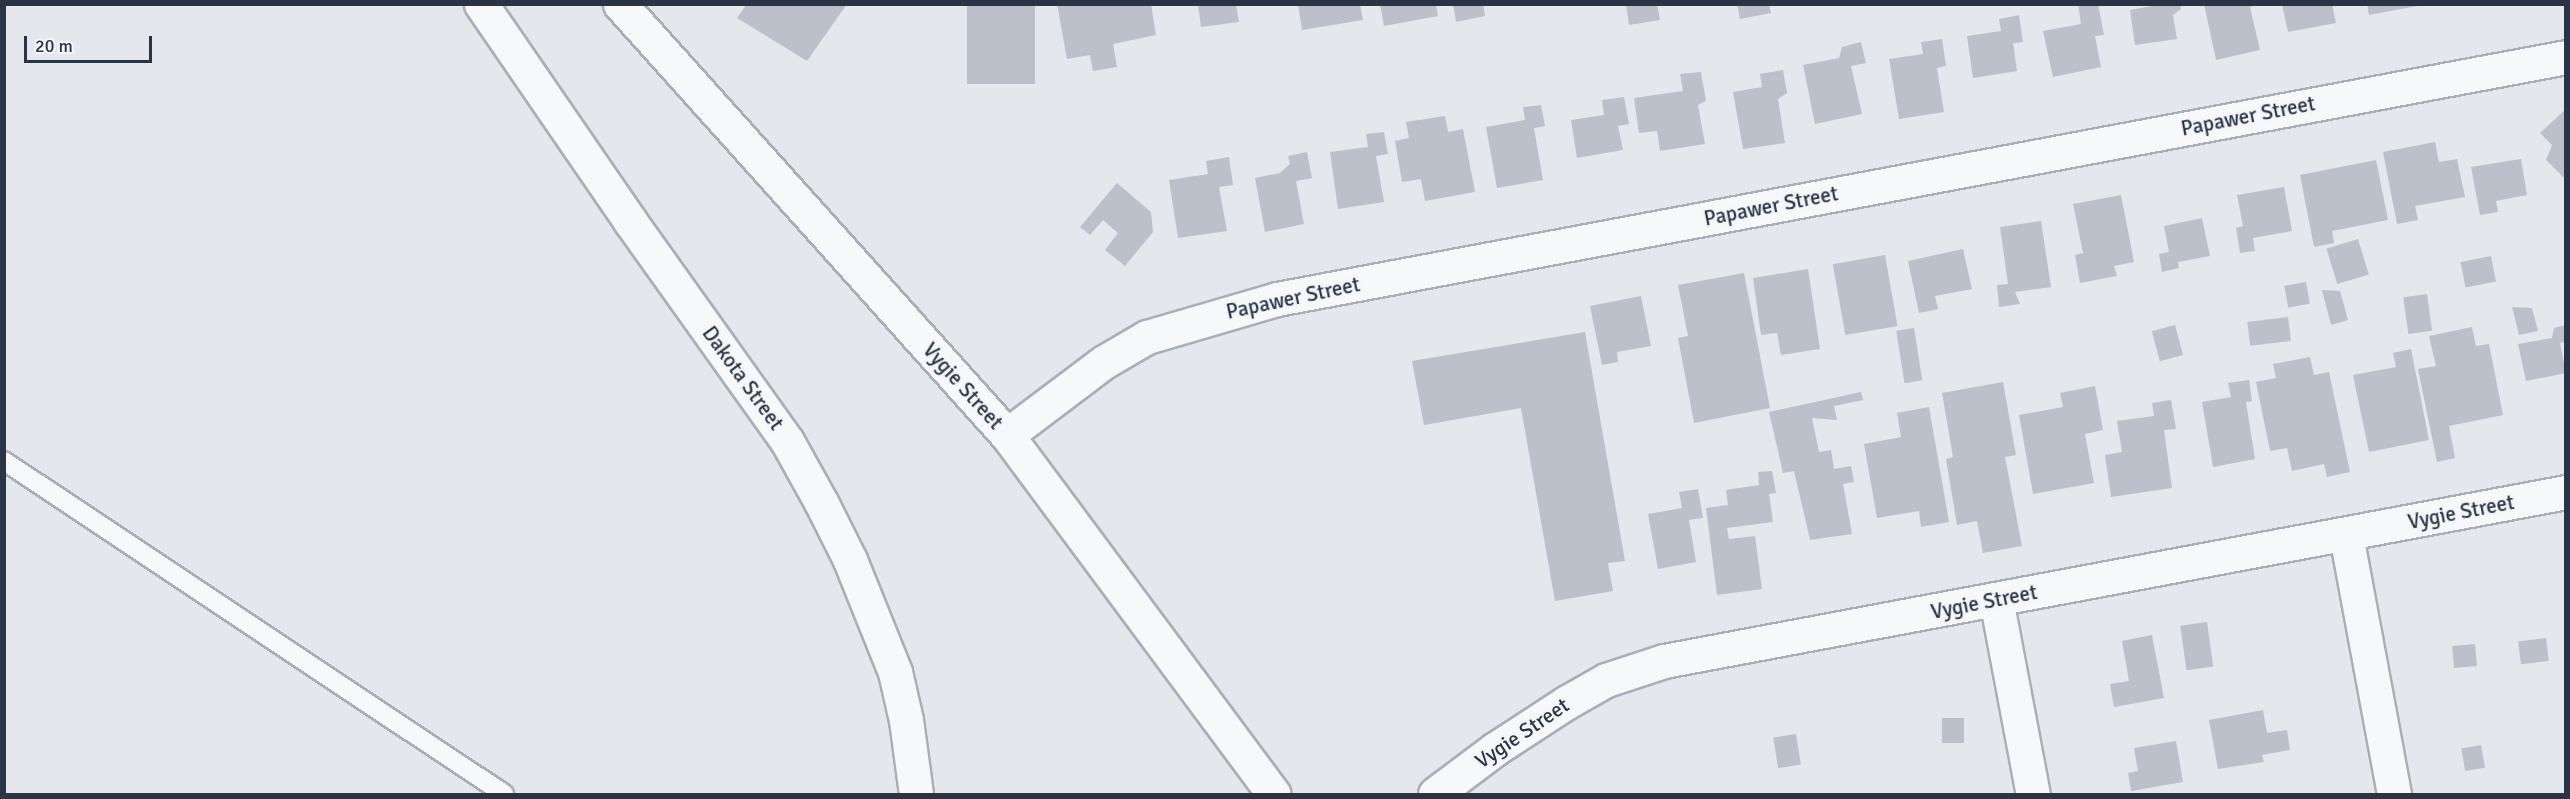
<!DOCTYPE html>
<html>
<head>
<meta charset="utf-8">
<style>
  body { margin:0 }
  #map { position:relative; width:2570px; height:799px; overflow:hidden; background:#e4e7ec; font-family:Signika,sans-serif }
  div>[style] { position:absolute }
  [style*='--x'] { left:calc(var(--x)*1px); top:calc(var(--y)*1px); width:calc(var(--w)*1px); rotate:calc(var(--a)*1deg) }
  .building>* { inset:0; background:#bbc0ca; transform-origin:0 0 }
  .roads { filter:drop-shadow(2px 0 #a9aeb7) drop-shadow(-2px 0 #a9aeb7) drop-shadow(0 2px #a9aeb7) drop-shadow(0 -2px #a9aeb7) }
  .service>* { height:18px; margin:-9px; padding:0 9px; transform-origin:9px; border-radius:9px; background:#f7f8fa }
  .minor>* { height:33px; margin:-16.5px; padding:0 16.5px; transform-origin:16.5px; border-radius:16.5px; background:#f7f8fa }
  .tertiary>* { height:33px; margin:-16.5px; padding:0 16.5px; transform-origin:16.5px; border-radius:16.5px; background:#f7f8fa }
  span { translate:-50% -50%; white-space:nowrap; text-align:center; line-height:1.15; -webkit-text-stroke:6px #f4f6f9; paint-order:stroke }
  .street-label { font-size:21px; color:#2b3445 }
  .frame { position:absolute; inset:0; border:6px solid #2b3445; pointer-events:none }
  .scale { position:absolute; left:24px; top:36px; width:128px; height:27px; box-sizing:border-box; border:3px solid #2b3445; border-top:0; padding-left:8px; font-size:18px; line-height:21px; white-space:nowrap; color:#2b3445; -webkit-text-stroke:4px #f4f6f9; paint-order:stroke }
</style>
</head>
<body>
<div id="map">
  <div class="building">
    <i style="clip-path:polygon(747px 4px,847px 4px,807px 61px,737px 18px)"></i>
    <i style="left:967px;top:4px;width:68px;height:80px"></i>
    <i style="clip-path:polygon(1057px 4px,1151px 4px,1156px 35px,1113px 44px,1117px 67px,1093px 71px,1090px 55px,1067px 59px)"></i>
    <i style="clip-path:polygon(1198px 4px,1236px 4px,1239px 22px,1201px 27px)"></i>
    <i style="clip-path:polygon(1298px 4px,1360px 4px,1363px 20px,1302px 30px)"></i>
    <i style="clip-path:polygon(1380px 4px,1436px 4px,1438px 16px,1384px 26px)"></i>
    <i style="clip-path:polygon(1453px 4px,1483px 4px,1485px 16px,1456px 22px)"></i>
    <i style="clip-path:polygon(1626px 4px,1657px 4px,1660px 20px,1629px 25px)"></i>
    <i style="clip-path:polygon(1737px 4px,1769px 4px,1771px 13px,1740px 19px)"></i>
    <i style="clip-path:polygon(2078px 4px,2098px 4px,2104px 35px,2095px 36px,2101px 67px,2053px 77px,2043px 31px,2081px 24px)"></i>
    <i style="clip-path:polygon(2163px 4px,2180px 4px,2181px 9px,2173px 15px,2177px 39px,2135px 45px,2130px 10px)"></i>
    <i style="clip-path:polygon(2204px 4px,2259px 4px,2250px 7px,2260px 50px,2216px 60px)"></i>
    <i style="clip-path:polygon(2282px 4px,2332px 4px,2336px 23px,2288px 32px)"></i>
    <i style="clip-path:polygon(2367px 4px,2417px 4px,2417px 6px,2369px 15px)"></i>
    <i style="clip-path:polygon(2019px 15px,2023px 42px,2013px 43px,2017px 71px,1973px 78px,1967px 36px,2001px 31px,1999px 19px)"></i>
    <i style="clip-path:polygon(1942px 39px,1946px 66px,1937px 68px,1944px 112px,1899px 119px,1889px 59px,1923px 54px,1921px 42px)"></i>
    <i style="clip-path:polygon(1861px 42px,1866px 63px,1851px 66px,1862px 114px,1815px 124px,1803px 65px,1839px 58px,1842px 47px)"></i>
    <i style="clip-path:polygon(1783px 70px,1787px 93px,1778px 99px,1785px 143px,1743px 149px,1733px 92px,1762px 87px,1760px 74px)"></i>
    <i style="clip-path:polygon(1701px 72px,1706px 101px,1698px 105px,1705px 144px,1660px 151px,1657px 131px,1639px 133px,1634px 98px,1683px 91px,1680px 74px)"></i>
    <i style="clip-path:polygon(1624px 97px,1629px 124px,1618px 126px,1623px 150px,1577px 158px,1571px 120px,1604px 115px,1602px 100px)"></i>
    <i style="clip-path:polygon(1541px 105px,1545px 126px,1534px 128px,1543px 180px,1497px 188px,1486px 127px,1525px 120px,1523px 107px)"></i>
    <i style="clip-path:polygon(2566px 109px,2566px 180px,2546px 160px,2552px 145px,2540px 133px)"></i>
    <i style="clip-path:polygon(1445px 116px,1448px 132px,1463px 129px,1475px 192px,1425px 201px,1421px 179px,1402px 182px,1395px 141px,1409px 138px,1406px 122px)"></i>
    <i style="clip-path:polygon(1384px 132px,1388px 154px,1376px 156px,1384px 202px,1338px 209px,1330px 152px,1368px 147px,1366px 134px)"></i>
    <i style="clip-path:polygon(2435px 142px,2439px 162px,2457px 159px,2465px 197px,2415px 206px,2418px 220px,2397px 224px,2383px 152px)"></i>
    <i style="clip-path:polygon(1307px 152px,1312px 178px,1296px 181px,1304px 224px,1265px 232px,1255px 178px,1280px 173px,1290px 164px,1288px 156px)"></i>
    <i style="clip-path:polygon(1229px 157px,1233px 185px,1219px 187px,1227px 231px,1178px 238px,1169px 180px,1208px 174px,1206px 161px)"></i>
    <i style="clip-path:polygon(2521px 159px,2527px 195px,2496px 201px,2498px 212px,2480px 215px,2471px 167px)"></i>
    <i style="clip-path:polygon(2376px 160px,2388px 220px,2332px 231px,2334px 243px,2314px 247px,2300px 175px)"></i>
    <i style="clip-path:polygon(1117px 183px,1151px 212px,1153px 232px,1125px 266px,1105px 250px,1118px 233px,1103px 220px,1090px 235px,1080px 227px)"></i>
    <i style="clip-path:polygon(2284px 187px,2292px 231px,2253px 238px,2255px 251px,2240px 253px,2236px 228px,2243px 226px,2237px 195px)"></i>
    <i style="clip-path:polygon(2121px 195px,2134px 262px,2114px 266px,2117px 276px,2080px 283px,2075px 255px,2083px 253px,2073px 204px)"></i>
    <i style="clip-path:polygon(2202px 218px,2210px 256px,2178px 262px,2179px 268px,2162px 272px,2159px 254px,2169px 252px,2164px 226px)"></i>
    <i style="clip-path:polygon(2041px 221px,2051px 287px,2015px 292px,2020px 304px,1999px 307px,1997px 285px,2008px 284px,2000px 227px)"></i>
    <i style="left:2358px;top:239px;width:37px;height:33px;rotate:73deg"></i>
    <i style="clip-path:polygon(1963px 249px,1972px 289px,1935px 296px,1938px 309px,1919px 313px,1908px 261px)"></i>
    <i style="left:1885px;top:255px;width:72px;height:53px;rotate:80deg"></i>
    <i style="left:2491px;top:256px;width:26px;height:31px;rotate:79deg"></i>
    <i style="clip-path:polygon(1808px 269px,1820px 349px,1781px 355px,1777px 333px,1761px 335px,1753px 278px)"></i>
    <i style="clip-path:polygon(1744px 273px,1770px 408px,1694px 423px,1678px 338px,1688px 336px,1678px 285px)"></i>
    <i style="left:2306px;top:282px;width:22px;height:22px;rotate:80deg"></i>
    <i style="clip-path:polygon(2322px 290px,2340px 291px,2348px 320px,2331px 325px)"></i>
    <i style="left:2427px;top:294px;width:37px;height:24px;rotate:82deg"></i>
    <i style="clip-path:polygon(1641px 296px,1651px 346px,1617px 352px,1618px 362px,1602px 365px,1590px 306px)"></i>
    <i style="clip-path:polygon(2512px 307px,2532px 308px,2538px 331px,2519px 335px)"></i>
    <i style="left:2288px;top:317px;width:24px;height:41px;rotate:83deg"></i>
    <i style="left:2175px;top:325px;width:31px;height:24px;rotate:75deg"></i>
    <i style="clip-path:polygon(2566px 325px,2566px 342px,2560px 343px,2566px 373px,2526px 381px,2518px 344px,2552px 338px,2554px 328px)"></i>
    <i style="clip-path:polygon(2472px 327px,2476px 346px,2489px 344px,2503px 415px,2449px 426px,2455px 458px,2437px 462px,2418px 369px,2436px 366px,2429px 336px)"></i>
    <i style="left:1914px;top:328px;width:53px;height:18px;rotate:81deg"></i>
    <i style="clip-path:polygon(1585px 332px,1625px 561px,1608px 563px,1613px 591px,1555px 601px,1521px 408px,1424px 425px,1412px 361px)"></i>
    <i style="clip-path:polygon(2411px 349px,2429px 440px,2369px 452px,2353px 375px,2396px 367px,2393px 353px)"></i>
    <i style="clip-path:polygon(2310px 357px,2314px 375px,2329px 372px,2350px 472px,2327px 477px,2324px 464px,2292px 471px,2287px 448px,2270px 451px,2256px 382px,2276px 378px,2273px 364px)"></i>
    <i style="clip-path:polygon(2249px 380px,2252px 401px,2246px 402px,2255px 459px,2213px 467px,2202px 402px,2231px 397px,2228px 383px)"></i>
    <i style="clip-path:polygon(2003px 382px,2016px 455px,2005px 457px,2022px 546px,1983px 553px,1977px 521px,1957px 525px,1946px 459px,1953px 457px,1942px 393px)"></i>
    <i style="clip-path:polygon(2095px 386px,2103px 430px,2085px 434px,2094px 483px,2033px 494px,2019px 415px,2063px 407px,2060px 393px)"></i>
    <i style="clip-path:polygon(1861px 392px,1863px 400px,1834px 406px,1837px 420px,1812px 418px,1819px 452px,1831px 450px,1834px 469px,1851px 466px,1854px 482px,1843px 484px,1852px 534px,1810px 540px,1794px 471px,1783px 473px,1769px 412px)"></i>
    <i style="clip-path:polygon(2171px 400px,2176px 429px,2164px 430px,2172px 488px,2111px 497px,2105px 455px,2122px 452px,2117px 421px,2154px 416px,2152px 403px)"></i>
    <i style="clip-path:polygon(1929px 407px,1949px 522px,1921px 527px,1919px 511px,1877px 518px,1864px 444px,1901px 437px,1897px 413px)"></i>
    <i style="clip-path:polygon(1772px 471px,1776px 493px,1769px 494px,1773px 522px,1727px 528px,1729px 539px,1755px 536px,1762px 589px,1717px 595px,1706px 508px,1728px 505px,1726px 490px,1759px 485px,1758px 472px)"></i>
    <i style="clip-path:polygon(1698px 489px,1703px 518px,1689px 520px,1696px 562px,1658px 569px,1648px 514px,1682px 508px,1679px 492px)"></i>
    <i style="left:2207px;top:622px;width:45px;height:27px;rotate:82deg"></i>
    <i style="clip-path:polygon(2152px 635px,2164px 698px,2114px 707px,2110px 684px,2129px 681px,2122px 641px)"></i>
    <i style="left:2546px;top:638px;width:23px;height:28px;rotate:83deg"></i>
    <i style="left:2475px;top:644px;width:22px;height:23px;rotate:85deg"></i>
    <i style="clip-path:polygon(2263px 710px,2267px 733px,2287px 730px,2290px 750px,2262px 755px,2264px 762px,2218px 769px,2209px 720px)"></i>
    <i style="left:1942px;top:718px;width:22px;height:25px"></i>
    <i style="left:1796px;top:734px;width:31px;height:23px;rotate:81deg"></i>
    <i style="clip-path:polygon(2176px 741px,2183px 782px,2131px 791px,2128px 773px,2138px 771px,2134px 748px)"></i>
    <i style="left:2481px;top:745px;width:23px;height:20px;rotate:80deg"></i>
  </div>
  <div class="roads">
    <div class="service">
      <i style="--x:4;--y:461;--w:601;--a:33.66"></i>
    </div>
    <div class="minor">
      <i style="--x:1007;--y:435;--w:121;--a:-37"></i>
      <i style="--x:1104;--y:362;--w:50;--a:-30.2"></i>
      <i style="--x:1147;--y:337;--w:135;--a:-16.3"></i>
      <i style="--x:1277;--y:299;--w:1312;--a:-10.63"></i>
      <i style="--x:2346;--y:535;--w:263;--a:79.5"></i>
      <i style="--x:1996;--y:599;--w:198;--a:79.3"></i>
      <i style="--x:1435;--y:794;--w:75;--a:-36.9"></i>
      <i style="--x:1495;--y:749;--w:86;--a:-33.1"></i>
      <i style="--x:1567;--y:702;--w:45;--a:-29.4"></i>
      <i style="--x:1606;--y:680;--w:61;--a:-18.1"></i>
      <i style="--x:1664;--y:661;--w:918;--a:-10.61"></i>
    </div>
    <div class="tertiary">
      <i style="--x:481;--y:4;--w:263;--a:55.5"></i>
      <i style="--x:630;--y:221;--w:270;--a:54.5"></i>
      <i style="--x:787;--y:441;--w:70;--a:60.9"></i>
      <i style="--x:821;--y:502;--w:65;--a:63.4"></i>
      <i style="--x:850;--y:560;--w:121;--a:68.1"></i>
      <i style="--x:895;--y:672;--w:49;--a:77.1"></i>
      <i style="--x:906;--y:720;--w:75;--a:82.3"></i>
      <i style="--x:620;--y:4;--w:579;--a:48.08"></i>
      <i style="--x:1007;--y:435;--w:447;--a:53.4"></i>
    </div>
  </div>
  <div class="street-label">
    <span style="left:2248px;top:116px;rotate:-11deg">Papawer Street</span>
    <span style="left:1771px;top:206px;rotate:-11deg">Papawer Street</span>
    <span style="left:1293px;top:298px;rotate:-12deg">Papawer Street</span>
    <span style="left:743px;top:378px;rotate:54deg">Dakota Street</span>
    <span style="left:963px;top:386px;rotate:48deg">Vygie Street</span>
    <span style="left:2461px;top:512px;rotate:-11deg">Vygie Street</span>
    <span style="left:1984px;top:602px;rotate:-11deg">Vygie Street</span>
    <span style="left:1522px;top:733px;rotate:-34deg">Vygie Street</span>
  </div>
  <div class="frame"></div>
  <div class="scale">20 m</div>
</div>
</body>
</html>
